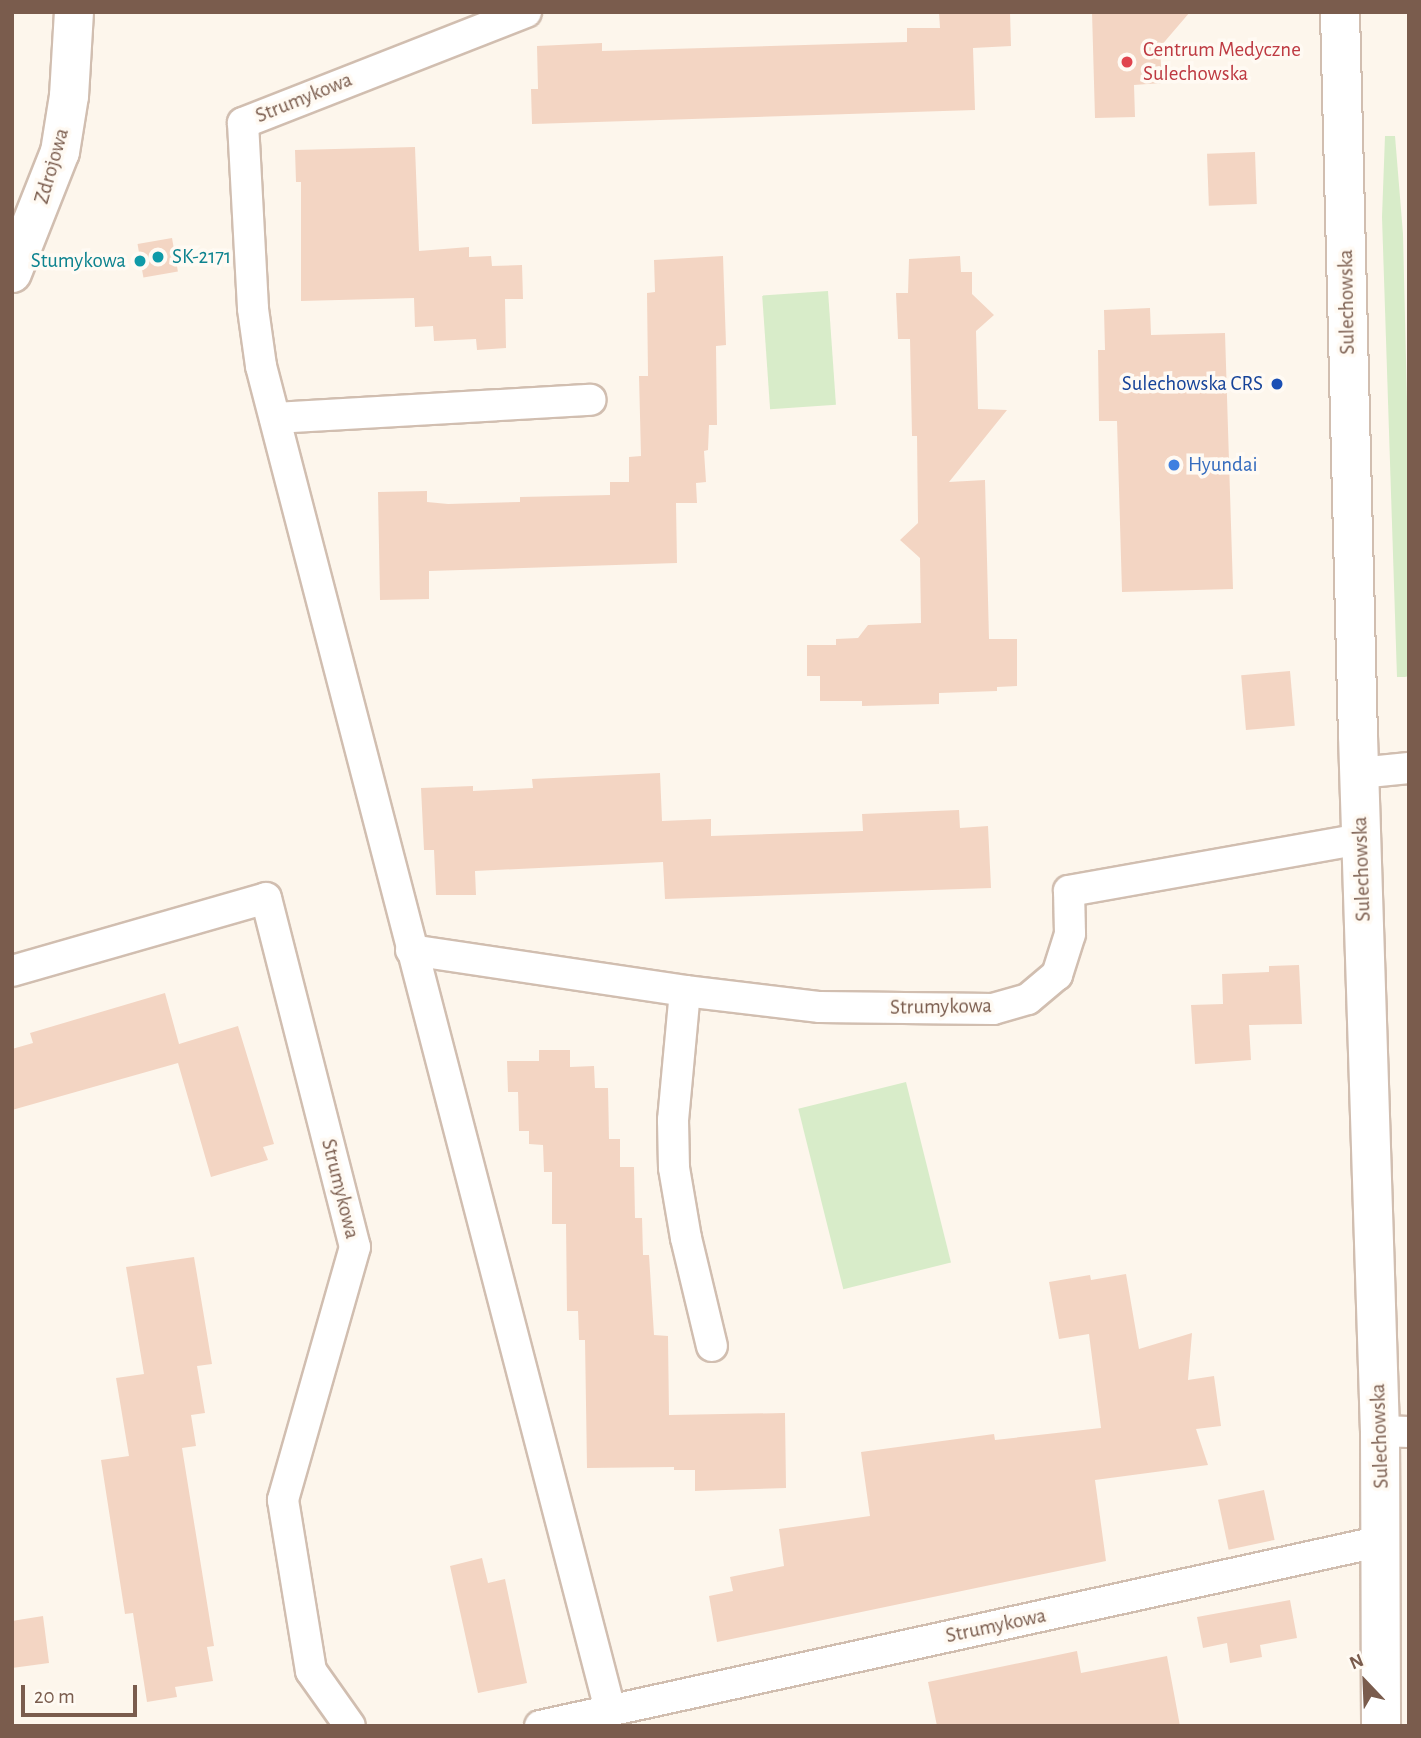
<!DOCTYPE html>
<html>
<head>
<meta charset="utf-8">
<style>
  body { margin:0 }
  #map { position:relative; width:1421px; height:1738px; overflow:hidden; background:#fdf6ec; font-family:"Alegreya Sans",sans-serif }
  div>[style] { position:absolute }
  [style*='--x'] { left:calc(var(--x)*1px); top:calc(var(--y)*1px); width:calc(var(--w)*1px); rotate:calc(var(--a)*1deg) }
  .green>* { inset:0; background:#d8ecc9; transform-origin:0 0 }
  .building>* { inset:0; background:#f3d5c3; transform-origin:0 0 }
  .roads { filter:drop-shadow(2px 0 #d1beb0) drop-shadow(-2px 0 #d1beb0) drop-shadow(0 2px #d1beb0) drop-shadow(0 -2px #d1beb0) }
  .street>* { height:30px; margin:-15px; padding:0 15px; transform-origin:15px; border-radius:15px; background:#fff }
  .secondary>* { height:38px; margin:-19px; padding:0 19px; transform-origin:19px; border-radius:19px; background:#fff }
  .dots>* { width:19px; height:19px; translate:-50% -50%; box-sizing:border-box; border:4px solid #fffaf3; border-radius:50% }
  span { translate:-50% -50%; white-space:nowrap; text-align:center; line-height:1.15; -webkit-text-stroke:7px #fffaf3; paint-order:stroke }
  .health-label { font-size:21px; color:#be3a42 }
  .left { translate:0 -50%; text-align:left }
  .street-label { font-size:21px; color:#7a5c4d }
  .culture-label { font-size:21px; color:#0d838f }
  .right { translate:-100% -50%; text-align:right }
  .transit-label { font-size:21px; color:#164399 }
  .shop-label { font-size:21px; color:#366cbe }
  .frame { position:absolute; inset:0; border:14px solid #7a5c4d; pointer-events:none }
  .north { position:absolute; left:1330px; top:1647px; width:70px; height:70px; -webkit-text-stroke:5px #fffaf3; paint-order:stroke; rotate:337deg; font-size:19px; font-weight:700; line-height:28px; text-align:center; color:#7a5c4d }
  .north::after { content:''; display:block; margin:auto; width:24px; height:32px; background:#7a5c4d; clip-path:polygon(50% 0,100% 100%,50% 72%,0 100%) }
  .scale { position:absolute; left:21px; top:1685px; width:116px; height:32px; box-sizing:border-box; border:4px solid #7a5c4d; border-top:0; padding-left:9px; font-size:21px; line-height:24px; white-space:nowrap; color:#7a5c4d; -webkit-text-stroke:5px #fffaf3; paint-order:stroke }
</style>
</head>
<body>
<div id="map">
  <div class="green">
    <i style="clip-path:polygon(1385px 136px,1395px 136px,1403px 234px,1409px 486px,1409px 676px,1405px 677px,1397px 677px,1382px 217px)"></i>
    <i style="left:828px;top:291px;width:114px;height:66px;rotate:86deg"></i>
    <i style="left:906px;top:1082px;width:186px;height:111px;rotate:76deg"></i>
  </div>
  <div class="building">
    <i style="clip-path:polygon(939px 12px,1010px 12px,1011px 46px,973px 48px,975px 110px,532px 124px,531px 89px,538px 89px,537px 46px,602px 43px,602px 51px,907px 42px,907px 28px,940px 28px)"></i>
    <i style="clip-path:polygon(1092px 12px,1190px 12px,1160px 47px,1162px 83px,1134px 85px,1135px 117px,1095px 118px)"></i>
    <i style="clip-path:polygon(415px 147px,419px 251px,469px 247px,469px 257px,491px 256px,492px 266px,522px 265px,523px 299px,505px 299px,506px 348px,477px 350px,476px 339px,434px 341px,433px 326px,415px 327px,414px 298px,301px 301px,301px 182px,296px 182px,295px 150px)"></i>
    <i style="left:1255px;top:152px;width:52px;height:48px;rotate:88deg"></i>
    <i style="left:172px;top:238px;width:34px;height:35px;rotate:80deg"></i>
    <i style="clip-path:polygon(723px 256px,726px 345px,716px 346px,717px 425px,709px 425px,708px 450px,704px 451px,706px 482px,696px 483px,697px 503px,676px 503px,677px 563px,429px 571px,429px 599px,380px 600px,378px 492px,427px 491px,427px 502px,448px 504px,520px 502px,520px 497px,610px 495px,610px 482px,629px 482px,629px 457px,641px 456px,639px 376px,648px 376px,647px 293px,655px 292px,654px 260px)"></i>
    <i style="clip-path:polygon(960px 256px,961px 272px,972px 272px,972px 294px,994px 315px,976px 331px,978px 409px,1007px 410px,949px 482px,985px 480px,989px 639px,1017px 639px,1017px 686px,997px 687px,997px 691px,939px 693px,939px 704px,862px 706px,862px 701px,820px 701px,820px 676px,807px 676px,807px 645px,836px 645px,836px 639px,858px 638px,868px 625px,921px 623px,920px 558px,900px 540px,918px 523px,917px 436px,912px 436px,910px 339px,898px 339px,896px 293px,908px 293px,909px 259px)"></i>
    <i style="clip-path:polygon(1150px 308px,1151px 335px,1225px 333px,1233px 589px,1122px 592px,1117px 421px,1099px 421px,1098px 350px,1105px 350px,1104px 310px)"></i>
    <i style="left:1290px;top:671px;width:55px;height:49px;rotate:85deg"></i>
    <i style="clip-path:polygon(660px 773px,662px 821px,711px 819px,711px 836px,863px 831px,862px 814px,959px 810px,960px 828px,988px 826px,991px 888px,665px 899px,663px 862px,475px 871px,476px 895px,436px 895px,434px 850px,424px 850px,421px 788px,473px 786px,473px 791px,533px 788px,532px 779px)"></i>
    <i style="clip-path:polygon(1299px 965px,1302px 1024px,1249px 1025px,1251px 1060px,1195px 1064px,1191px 1005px,1223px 1004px,1222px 974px,1269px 972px,1269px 966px)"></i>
    <i style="clip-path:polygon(165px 993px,179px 1044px,238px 1026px,274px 1144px,263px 1147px,268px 1160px,211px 1177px,178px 1063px,12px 1110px,12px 1049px,33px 1043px,30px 1033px)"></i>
    <i style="clip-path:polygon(539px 1050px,570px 1050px,570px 1067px,594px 1066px,595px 1088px,608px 1088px,609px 1139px,620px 1139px,620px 1167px,634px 1167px,635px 1218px,642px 1218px,643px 1255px,649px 1255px,654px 1335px,668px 1336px,669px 1415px,785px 1413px,786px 1488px,695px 1491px,695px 1470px,674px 1470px,674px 1467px,587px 1468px,585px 1340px,579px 1340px,578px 1311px,567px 1311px,566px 1224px,552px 1224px,552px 1172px,544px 1172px,543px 1145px,529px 1144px,529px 1131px,519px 1131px,518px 1092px,508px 1092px,507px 1061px,539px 1061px)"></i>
    <i style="clip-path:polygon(194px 1257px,212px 1364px,197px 1366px,205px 1413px,191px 1415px,196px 1446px,182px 1448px,214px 1646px,207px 1647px,213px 1681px,175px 1687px,177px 1697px,147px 1702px,133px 1613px,125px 1614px,101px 1460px,129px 1456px,116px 1378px,144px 1374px,126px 1267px)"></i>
    <i style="clip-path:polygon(1126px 1274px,1139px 1349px,1192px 1333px,1188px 1380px,1214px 1376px,1221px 1426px,1196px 1429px,1208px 1465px,1095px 1480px,1106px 1561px,717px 1642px,709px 1596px,733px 1591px,730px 1577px,784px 1566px,779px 1529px,870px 1516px,861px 1452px,994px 1434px,995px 1440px,1101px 1428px,1089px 1334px,1059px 1339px,1049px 1282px,1090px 1275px,1091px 1280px)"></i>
    <i style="left:1264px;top:1490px;width:51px;height:47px;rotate:78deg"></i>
    <i style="clip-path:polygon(482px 1558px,488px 1583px,505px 1579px,527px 1683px,478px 1693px,450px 1566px)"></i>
    <i style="clip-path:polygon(1290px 1600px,1297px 1638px,1260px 1645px,1262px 1657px,1230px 1663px,1227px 1643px,1203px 1648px,1197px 1617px)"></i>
    <i style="clip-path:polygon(43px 1616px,49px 1663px,12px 1668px,12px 1621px)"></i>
    <i style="clip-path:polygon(1077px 1651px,1081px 1673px,1167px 1656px,1180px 1726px,937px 1726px,928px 1682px)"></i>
  </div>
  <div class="roads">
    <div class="street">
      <i style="--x:526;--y:12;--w:304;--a:158.6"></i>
      <i style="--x:243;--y:123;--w:186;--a:86.9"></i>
      <i style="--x:253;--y:309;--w:58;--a:82"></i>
      <i style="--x:261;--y:366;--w:1389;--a:75.44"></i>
      <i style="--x:275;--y:418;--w:316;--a:-3.3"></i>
      <i style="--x:1359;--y:773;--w:50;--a:-5.7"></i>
      <i style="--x:411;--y:950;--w:277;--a:8.5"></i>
      <i style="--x:685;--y:991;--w:136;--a:6.8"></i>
      <i style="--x:820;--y:1007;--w:173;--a:0.7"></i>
      <i style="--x:993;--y:1009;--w:36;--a:-16"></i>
      <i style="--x:1028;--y:999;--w:38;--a:-40"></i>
      <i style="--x:1057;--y:975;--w:43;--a:-72.4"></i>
      <i style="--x:1070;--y:934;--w:43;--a:-91.3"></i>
      <i style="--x:1069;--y:891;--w:297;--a:-10.1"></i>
      <i style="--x:12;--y:971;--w:264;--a:-16"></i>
      <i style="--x:266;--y:898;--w:360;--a:75.7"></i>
      <i style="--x:355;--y:1247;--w:263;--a:105.9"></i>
      <i style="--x:283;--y:1500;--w:173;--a:80.7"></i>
      <i style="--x:311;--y:1671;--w:67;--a:54.7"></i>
      <i style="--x:685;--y:991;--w:130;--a:95.3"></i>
      <i style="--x:673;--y:1120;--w:48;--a:88.8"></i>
      <i style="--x:674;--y:1168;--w:71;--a:80.3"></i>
      <i style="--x:686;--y:1238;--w:111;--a:76.5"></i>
      <i style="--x:1380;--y:1431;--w:29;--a:2"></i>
      <i style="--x:540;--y:1726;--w:862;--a:-12.39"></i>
    </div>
    <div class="secondary">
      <i style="--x:1340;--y:12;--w:724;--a:88.58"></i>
      <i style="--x:1358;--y:736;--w:695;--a:88.19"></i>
      <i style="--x:1380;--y:1431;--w:295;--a:89.8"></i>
      <i style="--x:12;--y:273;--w:130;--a:-68.4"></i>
      <i style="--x:60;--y:152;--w:57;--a:-80.9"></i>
      <i style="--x:69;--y:96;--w:84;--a:-86.6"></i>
    </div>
  </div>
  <div class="dots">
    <i style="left:1127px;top:62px;background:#e0444e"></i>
    <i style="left:158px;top:257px;background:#0f9aa8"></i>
    <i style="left:140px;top:261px;background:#0f9aa8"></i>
    <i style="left:1277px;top:384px;background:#1a4fb4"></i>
    <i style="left:1174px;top:465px;background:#3f7fe0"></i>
  </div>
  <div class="health-label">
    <span class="left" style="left:1143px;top:62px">Centrum Medyczne<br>Sulechowska</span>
  </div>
  <div class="street-label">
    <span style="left:304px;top:98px;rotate:-22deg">Strumykowa</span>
    <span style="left:52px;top:166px;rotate:-74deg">Zdrojowa</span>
    <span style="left:1347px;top:302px;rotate:-91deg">Sulechowska</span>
    <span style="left:1362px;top:869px;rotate:-92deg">Sulechowska</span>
    <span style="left:941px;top:1007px;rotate:-1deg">Strumykowa</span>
    <span style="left:340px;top:1189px;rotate:76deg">Strumykowa</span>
    <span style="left:1380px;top:1436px;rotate:-92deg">Sulechowska</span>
    <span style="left:996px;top:1626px;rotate:-12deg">Strumykowa</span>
  </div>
  <div class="culture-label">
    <span class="left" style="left:172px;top:257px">SK-2171</span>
    <span class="right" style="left:126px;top:261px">Stumykowa</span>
  </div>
  <div class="transit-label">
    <span class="right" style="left:1263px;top:384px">Sulechowska CRS</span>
  </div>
  <div class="shop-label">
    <span class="left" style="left:1188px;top:465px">Hyundai</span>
  </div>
  <div class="frame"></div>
  <div class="north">N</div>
  <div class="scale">20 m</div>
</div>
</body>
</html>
